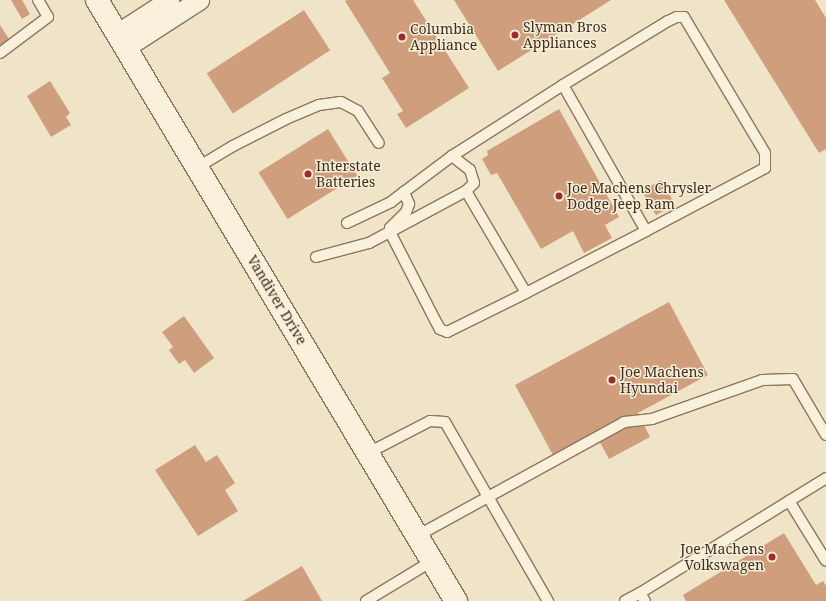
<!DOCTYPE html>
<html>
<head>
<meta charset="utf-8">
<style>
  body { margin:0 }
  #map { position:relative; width:826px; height:601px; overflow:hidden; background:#f0e4c8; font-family:"Noto Serif",serif }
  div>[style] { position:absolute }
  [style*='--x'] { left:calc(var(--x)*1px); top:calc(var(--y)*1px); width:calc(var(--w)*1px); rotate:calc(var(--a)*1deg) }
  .building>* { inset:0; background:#cf9f7d; transform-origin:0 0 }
  .roads { filter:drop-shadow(1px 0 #8d765c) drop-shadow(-1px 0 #8d765c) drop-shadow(0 1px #8d765c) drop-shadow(0 -1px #8d765c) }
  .lane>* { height:10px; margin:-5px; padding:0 5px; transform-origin:5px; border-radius:5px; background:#faf1dc }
  .street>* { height:19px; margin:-9.5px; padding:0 9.5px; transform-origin:9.5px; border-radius:9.5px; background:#faf1dc }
  .secondary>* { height:22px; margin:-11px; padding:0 11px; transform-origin:11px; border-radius:11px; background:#faf1dc }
  .dots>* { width:11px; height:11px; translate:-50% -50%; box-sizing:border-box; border:2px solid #f7eed8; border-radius:50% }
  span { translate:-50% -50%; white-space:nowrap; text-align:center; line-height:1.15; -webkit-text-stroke:3px #f7eed8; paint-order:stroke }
  .poi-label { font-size:14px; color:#3d2e20 }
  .left { translate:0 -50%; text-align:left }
  .right { translate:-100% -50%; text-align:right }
  .street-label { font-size:14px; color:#3d2e20 }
</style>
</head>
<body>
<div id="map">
  <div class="building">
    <i style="clip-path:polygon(11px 0,22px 0,30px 14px,22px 19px)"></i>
    <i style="clip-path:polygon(347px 0,413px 0,469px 88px,406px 128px,397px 114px,403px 111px,382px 78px,390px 73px,345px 1px)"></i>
    <i style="clip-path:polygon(454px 0,611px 0,498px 71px)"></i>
    <i style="clip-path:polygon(724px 0,815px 0,826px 18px,826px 149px,819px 153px)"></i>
    <i style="left:304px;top:10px;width:48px;height:116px;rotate:57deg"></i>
    <i style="clip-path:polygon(0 25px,11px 42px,0 49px)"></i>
    <i style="clip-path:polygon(50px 81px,70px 113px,66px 117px,71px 125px,51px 137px,27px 96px)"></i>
    <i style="clip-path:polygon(559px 109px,619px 217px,605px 225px,612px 238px,584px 253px,573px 231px,541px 249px,497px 173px,491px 175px,482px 159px,488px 155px,487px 151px)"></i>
    <i style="left:328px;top:129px;width:55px;height:82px;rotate:58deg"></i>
    <i style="left:661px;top:180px;width:28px;height:22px;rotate:60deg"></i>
    <i style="clip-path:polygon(669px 302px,708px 375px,638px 413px,650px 437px,609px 459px,596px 435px,554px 457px,515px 385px)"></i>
    <i style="clip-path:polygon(184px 316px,214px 358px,194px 373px,185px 360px,179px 364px,169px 350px,173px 347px,162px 332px)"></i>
    <i style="clip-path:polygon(195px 445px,206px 462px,217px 455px,235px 483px,225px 490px,238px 511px,198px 536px,155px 470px)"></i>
    <i style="clip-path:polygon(784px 533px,816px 585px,823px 581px,826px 586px,826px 601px,686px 601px,683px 595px)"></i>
    <i style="clip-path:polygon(302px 566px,322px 601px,243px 601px)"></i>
  </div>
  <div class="roads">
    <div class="lane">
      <i style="--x:0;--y:53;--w:60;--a:-36.9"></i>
      <i style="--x:48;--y:17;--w:20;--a:-120"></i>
      <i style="--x:563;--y:85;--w:123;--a:-31.4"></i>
      <i style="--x:668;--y:21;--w:10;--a:-24"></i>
      <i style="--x:677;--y:17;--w:7;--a:0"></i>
      <i style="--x:684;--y:17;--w:158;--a:59.2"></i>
      <i style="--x:765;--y:153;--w:15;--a:90"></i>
      <i style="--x:765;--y:168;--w:135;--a:152.1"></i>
      <i style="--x:198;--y:167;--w:41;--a:-31"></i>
      <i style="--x:233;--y:146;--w:59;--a:-27"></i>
      <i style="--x:286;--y:119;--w:36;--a:-23"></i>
      <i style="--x:319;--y:105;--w:22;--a:-8"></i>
      <i style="--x:341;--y:102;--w:19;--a:28"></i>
      <i style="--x:358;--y:111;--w:38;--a:57"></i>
      <i style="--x:466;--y:191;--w:118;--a:59.5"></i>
      <i style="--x:526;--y:293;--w:88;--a:153.7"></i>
      <i style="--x:447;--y:332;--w:8;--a:-157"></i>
      <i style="--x:440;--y:329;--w:10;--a:-119"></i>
      <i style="--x:435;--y:320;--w:99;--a:-117.1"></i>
      <i style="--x:390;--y:232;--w:4;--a:-90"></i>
      <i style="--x:390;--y:228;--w:23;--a:-45"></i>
      <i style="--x:406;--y:212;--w:9;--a:-69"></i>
      <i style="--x:409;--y:204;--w:13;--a:-113"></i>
      <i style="--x:404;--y:192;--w:60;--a:-36.9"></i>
      <i style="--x:452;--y:156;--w:132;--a:-32.6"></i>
      <i style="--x:563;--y:85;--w:168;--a:60.4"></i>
      <i style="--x:646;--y:231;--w:135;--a:152.7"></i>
      <i style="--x:347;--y:223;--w:49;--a:-25.5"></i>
      <i style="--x:391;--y:202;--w:16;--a:-38"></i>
      <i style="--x:316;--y:257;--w:55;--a:-14.8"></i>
      <i style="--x:369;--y:243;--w:110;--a:-28.2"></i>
      <i style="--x:466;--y:191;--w:11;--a:-45"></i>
      <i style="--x:474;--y:183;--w:14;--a:-107"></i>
      <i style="--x:470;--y:170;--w:23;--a:-142"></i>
      <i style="--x:368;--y:453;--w:70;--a:-27.3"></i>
      <i style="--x:430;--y:421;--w:15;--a:4"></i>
      <i style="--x:445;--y:422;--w:207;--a:60.1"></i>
      <i style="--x:789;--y:501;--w:70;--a:58.3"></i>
      <i style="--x:417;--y:536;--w:236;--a:-28.8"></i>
      <i style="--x:624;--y:422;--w:28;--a:-6"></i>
      <i style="--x:652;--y:419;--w:117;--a:-19.5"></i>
      <i style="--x:762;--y:380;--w:31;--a:-2"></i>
      <i style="--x:793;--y:379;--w:65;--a:59.5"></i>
      <i style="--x:640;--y:593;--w:219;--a:-31.7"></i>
      <i style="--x:366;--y:601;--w:77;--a:-31.2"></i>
      <i style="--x:625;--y:601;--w:17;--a:-28"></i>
      <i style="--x:640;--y:593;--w:9;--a:58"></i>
    </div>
    <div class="street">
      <i style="--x:118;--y:33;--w:61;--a:-32.9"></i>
      <i style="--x:126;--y:47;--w:87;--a:-32.8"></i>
    </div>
    <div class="secondary">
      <i style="--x:97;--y:0;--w:700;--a:59.15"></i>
    </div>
  </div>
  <div class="dots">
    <i style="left:515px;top:35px;background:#9e2a2b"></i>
    <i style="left:402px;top:37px;background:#9e2a2b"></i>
    <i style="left:308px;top:174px;background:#9e2a2b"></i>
    <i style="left:559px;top:196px;background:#9e2a2b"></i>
    <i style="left:612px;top:380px;background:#9e2a2b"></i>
    <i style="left:772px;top:557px;background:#9e2a2b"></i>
  </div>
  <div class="poi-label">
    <span class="left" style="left:523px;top:35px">Slyman Bros<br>Appliances</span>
    <span class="left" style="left:410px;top:37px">Columbia<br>Appliance</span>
    <span class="left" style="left:316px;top:174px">Interstate<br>Batteries</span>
    <span class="left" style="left:567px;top:196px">Joe Machens Chrysler<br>Dodge Jeep Ram</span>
    <span class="left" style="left:620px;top:380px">Joe Machens<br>Hyundai</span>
    <span class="right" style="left:764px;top:557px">Joe Machens<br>Volkswagen</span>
  </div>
  <div class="street-label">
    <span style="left:277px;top:300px;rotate:59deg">Vandiver Drive</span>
  </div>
</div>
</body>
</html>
